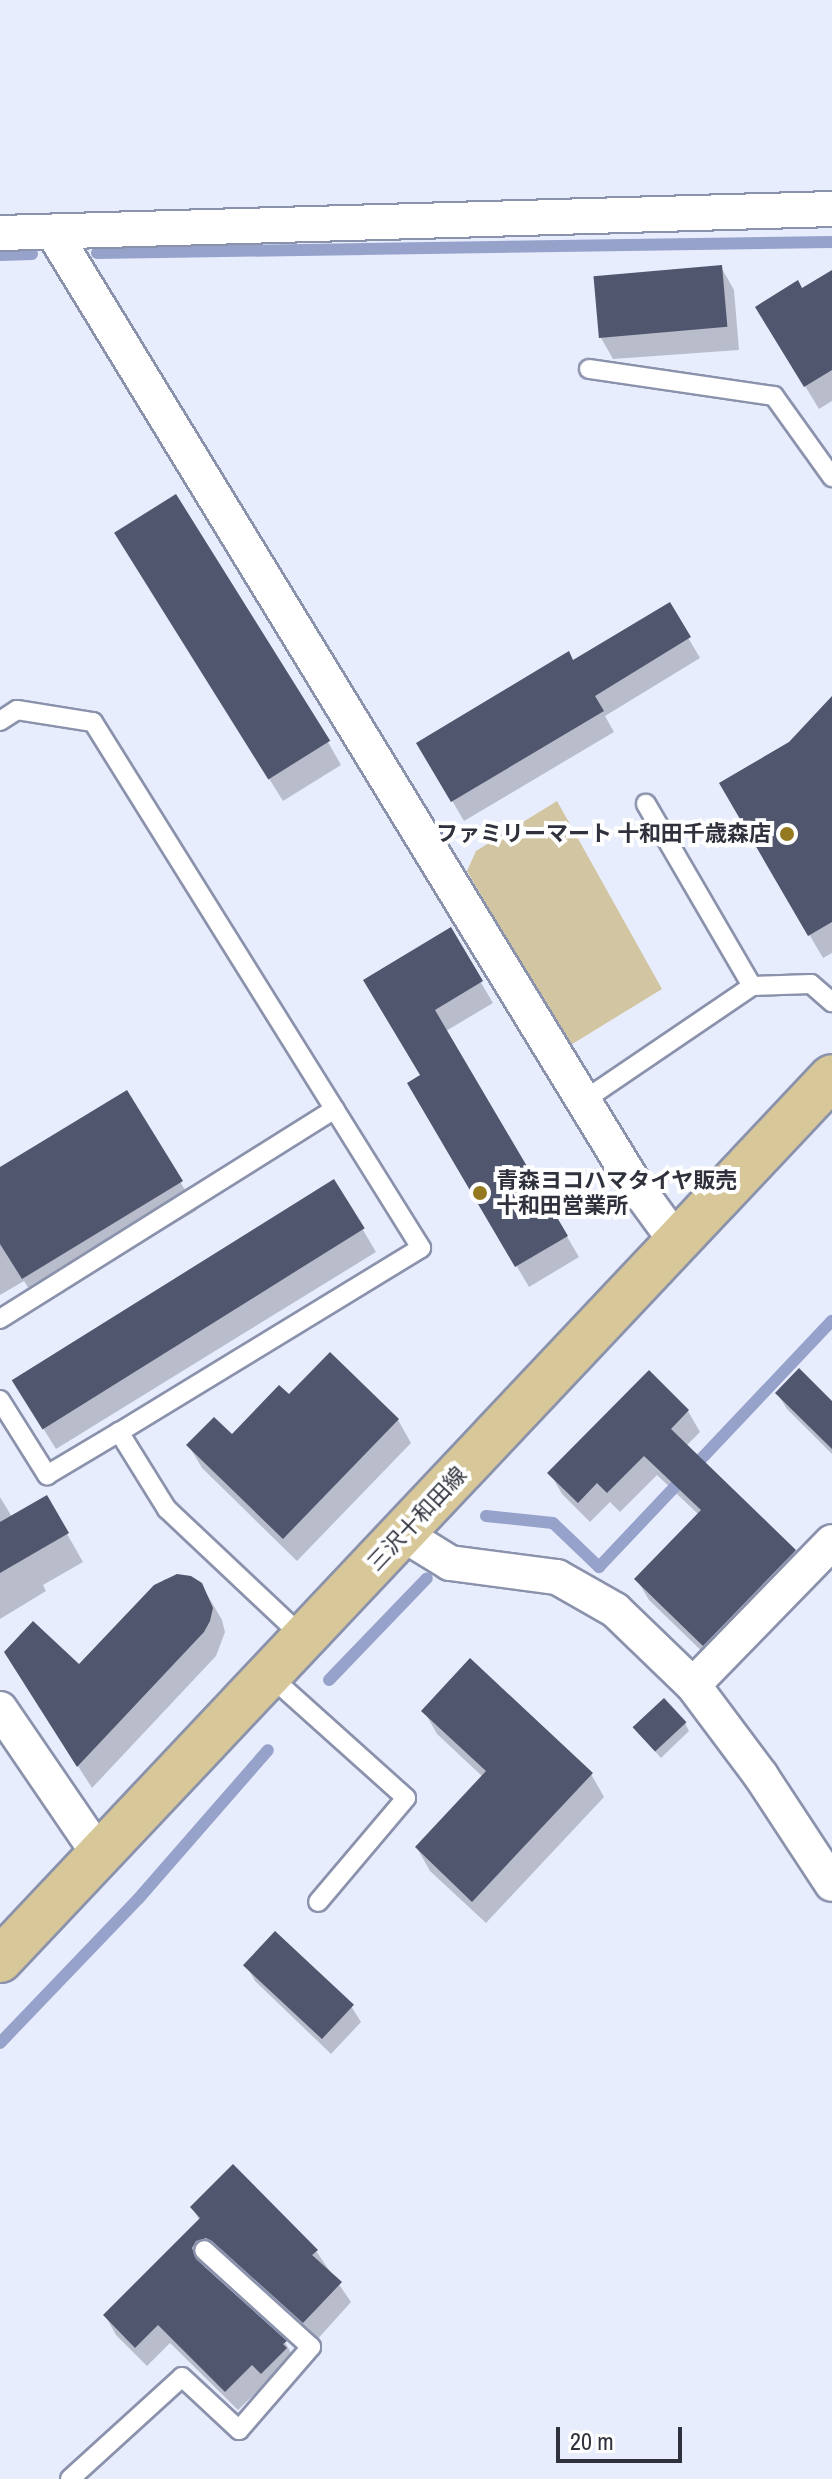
<!DOCTYPE html>
<html>
<head>
<meta charset="utf-8">
<style>
  body { margin:0 }
  #map { position:relative; width:832px; height:2479px; overflow:hidden; background:#e8edfe; font-family:"Archivo Narrow","Noto Sans JP",sans-serif }
  div>[style] { position:absolute }
  [style*='--x'] { left:calc(var(--x)*1px); top:calc(var(--y)*1px); width:calc(var(--w)*1px); rotate:calc(var(--a)*1deg) }
  .green>* { inset:0; background:#d2c5a2 }
  .shadow>* { inset:0; background:#0003 }
  .stream>* { height:12px; margin:-6px; padding:0 6px; transform-origin:6px; border-radius:6px; background:#97a2cb }
  .building>* { inset:0; background:#50566e; transform-origin:0 0 }
  .roads { filter:drop-shadow(2px 0 #8b92ac) drop-shadow(-2px 0 #8b92ac) drop-shadow(0 2px #8b92ac) drop-shadow(0 -2px #8b92ac) }
  .lane>* { height:18px; margin:-9px; padding:0 9px; transform-origin:9px; border-radius:9px; background:#fff }
  .street>* { height:34px; margin:-17px; padding:0 17px; transform-origin:17px; border-radius:17px; background:#fff }
  .primary>* { height:44px; margin:-22px; padding:0 22px; transform-origin:22px; border-radius:22px; background:#d7c799 }
  .dots>* { width:22px; height:22px; translate:-50% -50%; box-sizing:border-box; border:4px solid #fff; border-radius:50% }
  span { translate:-50% -50%; white-space:nowrap; text-align:center; line-height:1.15; -webkit-text-stroke:8px #fff; paint-order:stroke }
  .poi-label { font-size:22px; color:#2f323d; font-weight:700 }
  .right { translate:-100% -50%; text-align:right }
  .left { translate:0 -50%; text-align:left }
  .street-label { font-size:22px; color:#2f323d }
  .scale { position:absolute; left:556px; top:2427px; width:126px; height:36px; box-sizing:border-box; border:4px solid #2f323d; border-top:0; padding-left:10px; font-size:24px; line-height:28px; white-space:nowrap; color:#2f323d; -webkit-text-stroke:6px #fff; paint-order:stroke }
</style>
</head>
<body>
<div id="map">
  <div class="green">
    <i style="clip-path:polygon(557px 801px,662px 989px,569px 1046px,467px 871px,476px 851px)"></i>
  </div>
  <div class="shadow">
    <i style="clip-path:polygon(721px 267px,734px 290px,739px 350px,613px 359px,600px 336px)"></i>
    <i style="clip-path:polygon(832px 272px,832px 401px,819px 409px,771px 330px,802px 291px)"></i>
    <i style="clip-path:polygon(130px 556px,328px 742px,341px 765px,283px 801px)"></i>
    <i style="clip-path:polygon(669px 605px,700px 658px,605px 716px,614px 732px,464px 821px,419px 744px,573px 662px)"></i>
    <i style="clip-path:polygon(832px 699px,832px 953px,823px 958px,721px 784px,790px 744px)"></i>
    <i style="clip-path:polygon(450px 930px,493px 1003px,446px 1031px,579px 1257px,529px 1287px,409px 1084px,422px 1076px)"></i>
    <i style="clip-path:polygon(127px 1093px,197px 1210px,39px 1305px,24px 1281px,0 1295px,0 1169px)"></i>
    <i style="clip-path:polygon(334px 1181px,376px 1252px,56px 1449px,26px 1401px)"></i>
    <i style="clip-path:polygon(777px 1393px,832px 1404px,832px 1454px,787px 1409px)"></i>
    <i style="clip-path:polygon(289px 1397px,398px 1420px,411px 1443px,297px 1561px,202px 1468px,189px 1446px,232px 1437px)"></i>
    <i style="clip-path:polygon(688px 1411px,700px 1432px,686px 1446px,795px 1551px,807px 1572px,716px 1665px,649px 1600px,637px 1580px,699px 1515px,657px 1475px,620px 1512px,610px 1502px,590px 1522px,562px 1494px,550px 1473px)"></i>
    <i style="clip-path:polygon(0 1497px,12px 1517px,46px 1497px,83px 1562px,43px 1585px,46px 1591px,0 1619px)"></i>
    <i style="clip-path:polygon(190px 1578px,208px 1596px,222px 1620px,225px 1632px,216px 1656px,92px 1788px,20px 1675px,79px 1667px,165px 1579px)"></i>
    <i style="clip-path:polygon(424px 1711px,591px 1774px,604px 1797px,486px 1923px,430px 1871px,417px 1848px,483px 1777px,437px 1734px)"></i>
    <i style="clip-path:polygon(685px 1723px,689px 1731px,661px 1758px,635px 1729px)"></i>
    <i style="clip-path:polygon(246px 1965px,351px 2006px,361px 2022px,331px 2054px,255px 1981px)"></i>
    <i style="clip-path:polygon(192px 2208px,316px 2251px,351px 2302px,315px 2342px,205px 2263px,204px 2269px,285px 2342px,296px 2362px,274px 2393px,265px 2384px,238px 2410px,170px 2343px,147px 2366px,116px 2335px,105px 2315px,200px 2221px)"></i>
  </div>
  <div class="stream">
    <i style="--x:97;--y:253;--w:735;--a:-0.86"></i>
    <i style="--x:0;--y:255;--w:32;--a:-2"></i>
    <i style="--x:486;--y:1516;--w:67;--a:6"></i>
    <i style="--x:553;--y:1523;--w:64;--a:43.7"></i>
    <i style="--x:599;--y:1567;--w:339;--a:-46.6"></i>
    <i style="--x:329;--y:1680;--w:141;--a:-46.1"></i>
    <i style="--x:0;--y:2043;--w:201;--a:-46.2"></i>
    <i style="--x:139;--y:1898;--w:196;--a:-48.9"></i>
  </div>
  <div class="building">
    <i style="left:722px;top:265px;width:62px;height:129px;rotate:85deg"></i>
    <i style="clip-path:polygon(832px 270px,832px 370px,804px 387px,755px 307px,798px 280px,802px 288px)"></i>
    <i style="left:176px;top:494px;width:291px;height:73px;rotate:58deg"></i>
    <i style="clip-path:polygon(670px 602px,691px 637px,595px 696px,604px 711px,451px 802px,416px 743px,569px 651px,573px 660px)"></i>
    <i style="clip-path:polygon(832px 696px,832px 922px,808px 936px,719px 783px,789px 742px)"></i>
    <i style="clip-path:polygon(451px 927px,483px 981px,435px 1010px,568px 1236px,515px 1267px,407px 1083px,420px 1075px,363px 980px)"></i>
    <i style="clip-path:polygon(127px 1090px,183px 1181px,22px 1279px,0 1244px,0 1167px)"></i>
    <i style="left:334px;top:1179px;width:58px;height:380px;rotate:58deg"></i>
    <i style="clip-path:polygon(330px 1352px,399px 1419px,283px 1539px,186px 1445px,214px 1417px,232px 1434px,279px 1385px,289px 1394px)"></i>
    <i style="clip-path:polygon(799px 1368px,832px 1401px,832px 1449px,775px 1393px)"></i>
    <i style="clip-path:polygon(649px 1370px,689px 1410px,671px 1429px,796px 1550px,703px 1646px,634px 1579px,701px 1510px,644px 1456px,607px 1493px,597px 1483px,578px 1503px,547px 1473px)"></i>
    <i style="clip-path:polygon(47px 1495px,69px 1533px,0 1573px,0 1522px)"></i>
    <i style="clip-path:polygon(177px 1574px,191px 1576px,202px 1583px,213px 1608px,210px 1621px,204px 1632px,77px 1767px,4px 1652px,33px 1621px,79px 1664px,154px 1585px)"></i>
    <i style="clip-path:polygon(470px 1658px,593px 1773px,472px 1902px,415px 1847px,486px 1771px,421px 1711px)"></i>
    <i style="left:664px;top:1698px;width:33px;height:43px;rotate:47deg"></i>
    <i style="left:275px;top:1931px;width:108px;height:47px;rotate:43deg"></i>
    <i style="clip-path:polygon(233px 2164px,318px 2250px,312px 2255px,342px 2282px,303px 2323px,212px 2241px,206px 2238px,196px 2241px,192px 2248px,196px 2259px,287px 2341px,283px 2344px,287px 2348px,261px 2374px,252px 2365px,225px 2392px,158px 2325px,135px 2348px,103px 2315px,200px 2218px,190px 2207px)"></i>
  </div>
  <div class="roads">
    <div class="lane">
      <i style="--x:589;--y:369;--w:187;--a:8.3"></i>
      <i style="--x:774;--y:396;--w:100;--a:54.4"></i>
      <i style="--x:0;--y:721;--w:20;--a:-33"></i>
      <i style="--x:17;--y:710;--w:77;--a:9"></i>
      <i style="--x:93;--y:722;--w:620;--a:58.05"></i>
      <i style="--x:421;--y:1248;--w:354;--a:148.6"></i>
      <i style="--x:119;--y:1432;--w:91;--a:58.1"></i>
      <i style="--x:167;--y:1509;--w:188;--a:43.3"></i>
      <i style="--x:752;--y:986;--w:59;--a:-1.9"></i>
      <i style="--x:811;--y:984;--w:28;--a:41"></i>
      <i style="--x:583;--y:1101;--w:204;--a:-34.2"></i>
      <i style="--x:752;--y:986;--w:211;--a:-120.2"></i>
      <i style="--x:0;--y:1319;--w:395;--a:-32.1"></i>
      <i style="--x:0;--y:1400;--w:89;--a:57.9"></i>
      <i style="--x:47;--y:1475;--w:84;--a:-30.8"></i>
      <i style="--x:269;--y:1675;--w:184;--a:41.9"></i>
      <i style="--x:406;--y:1798;--w:136;--a:130.2"></i>
      <i style="--x:70;--y:2479;--w:151;--a:-42.3"></i>
      <i style="--x:182;--y:2377;--w:78;--a:42.9"></i>
      <i style="--x:239;--y:2430;--w:110;--a:-49.1"></i>
      <i style="--x:311;--y:2347;--w:144;--a:-137.8"></i>
    </div>
    <div class="street">
      <i style="--x:53;--y:232;--w:1117;--a:58.59"></i>
      <i style="--x:635;--y:1185;--w:69;--a:53.8"></i>
      <i style="--x:0;--y:233;--w:832;--a:-1.65"></i>
      <i style="--x:403;--y:1534;--w:55;--a:31.7"></i>
      <i style="--x:450;--y:1563;--w:108;--a:7.5"></i>
      <i style="--x:557;--y:1577;--w:67;--a:29.6"></i>
      <i style="--x:615;--y:1610;--w:108;--a:43.9"></i>
      <i style="--x:693;--y:1685;--w:114;--a:53.2"></i>
      <i style="--x:761;--y:1776;--w:129;--a:56.7"></i>
      <i style="--x:693;--y:1685;--w:199;--a:-45.8"></i>
      <i style="--x:0;--y:1709;--w:176;--a:55.7"></i>
    </div>
    <div class="primary">
      <i style="--x:0;--y:1960;--w:1213;--a:-46.7"></i>
    </div>
  </div>
  <div class="dots">
    <i style="left:787px;top:834px;background:#957920"></i>
    <i style="left:480px;top:1193px;background:#957920"></i>
  </div>
  <div class="poi-label">
    <span class="right" style="left:771px;top:834px">ファミリーマート 十和田千歳森店</span>
    <span class="left" style="left:496px;top:1193px">青森ヨコハマタイヤ販売<br>十和田営業所</span>
  </div>
  <div class="street-label">
    <span style="left:417px;top:1519px;rotate:-47deg">三沢十和田線</span>
  </div>
  <div class="scale">20 m</div>
</div>
</body>
</html>
